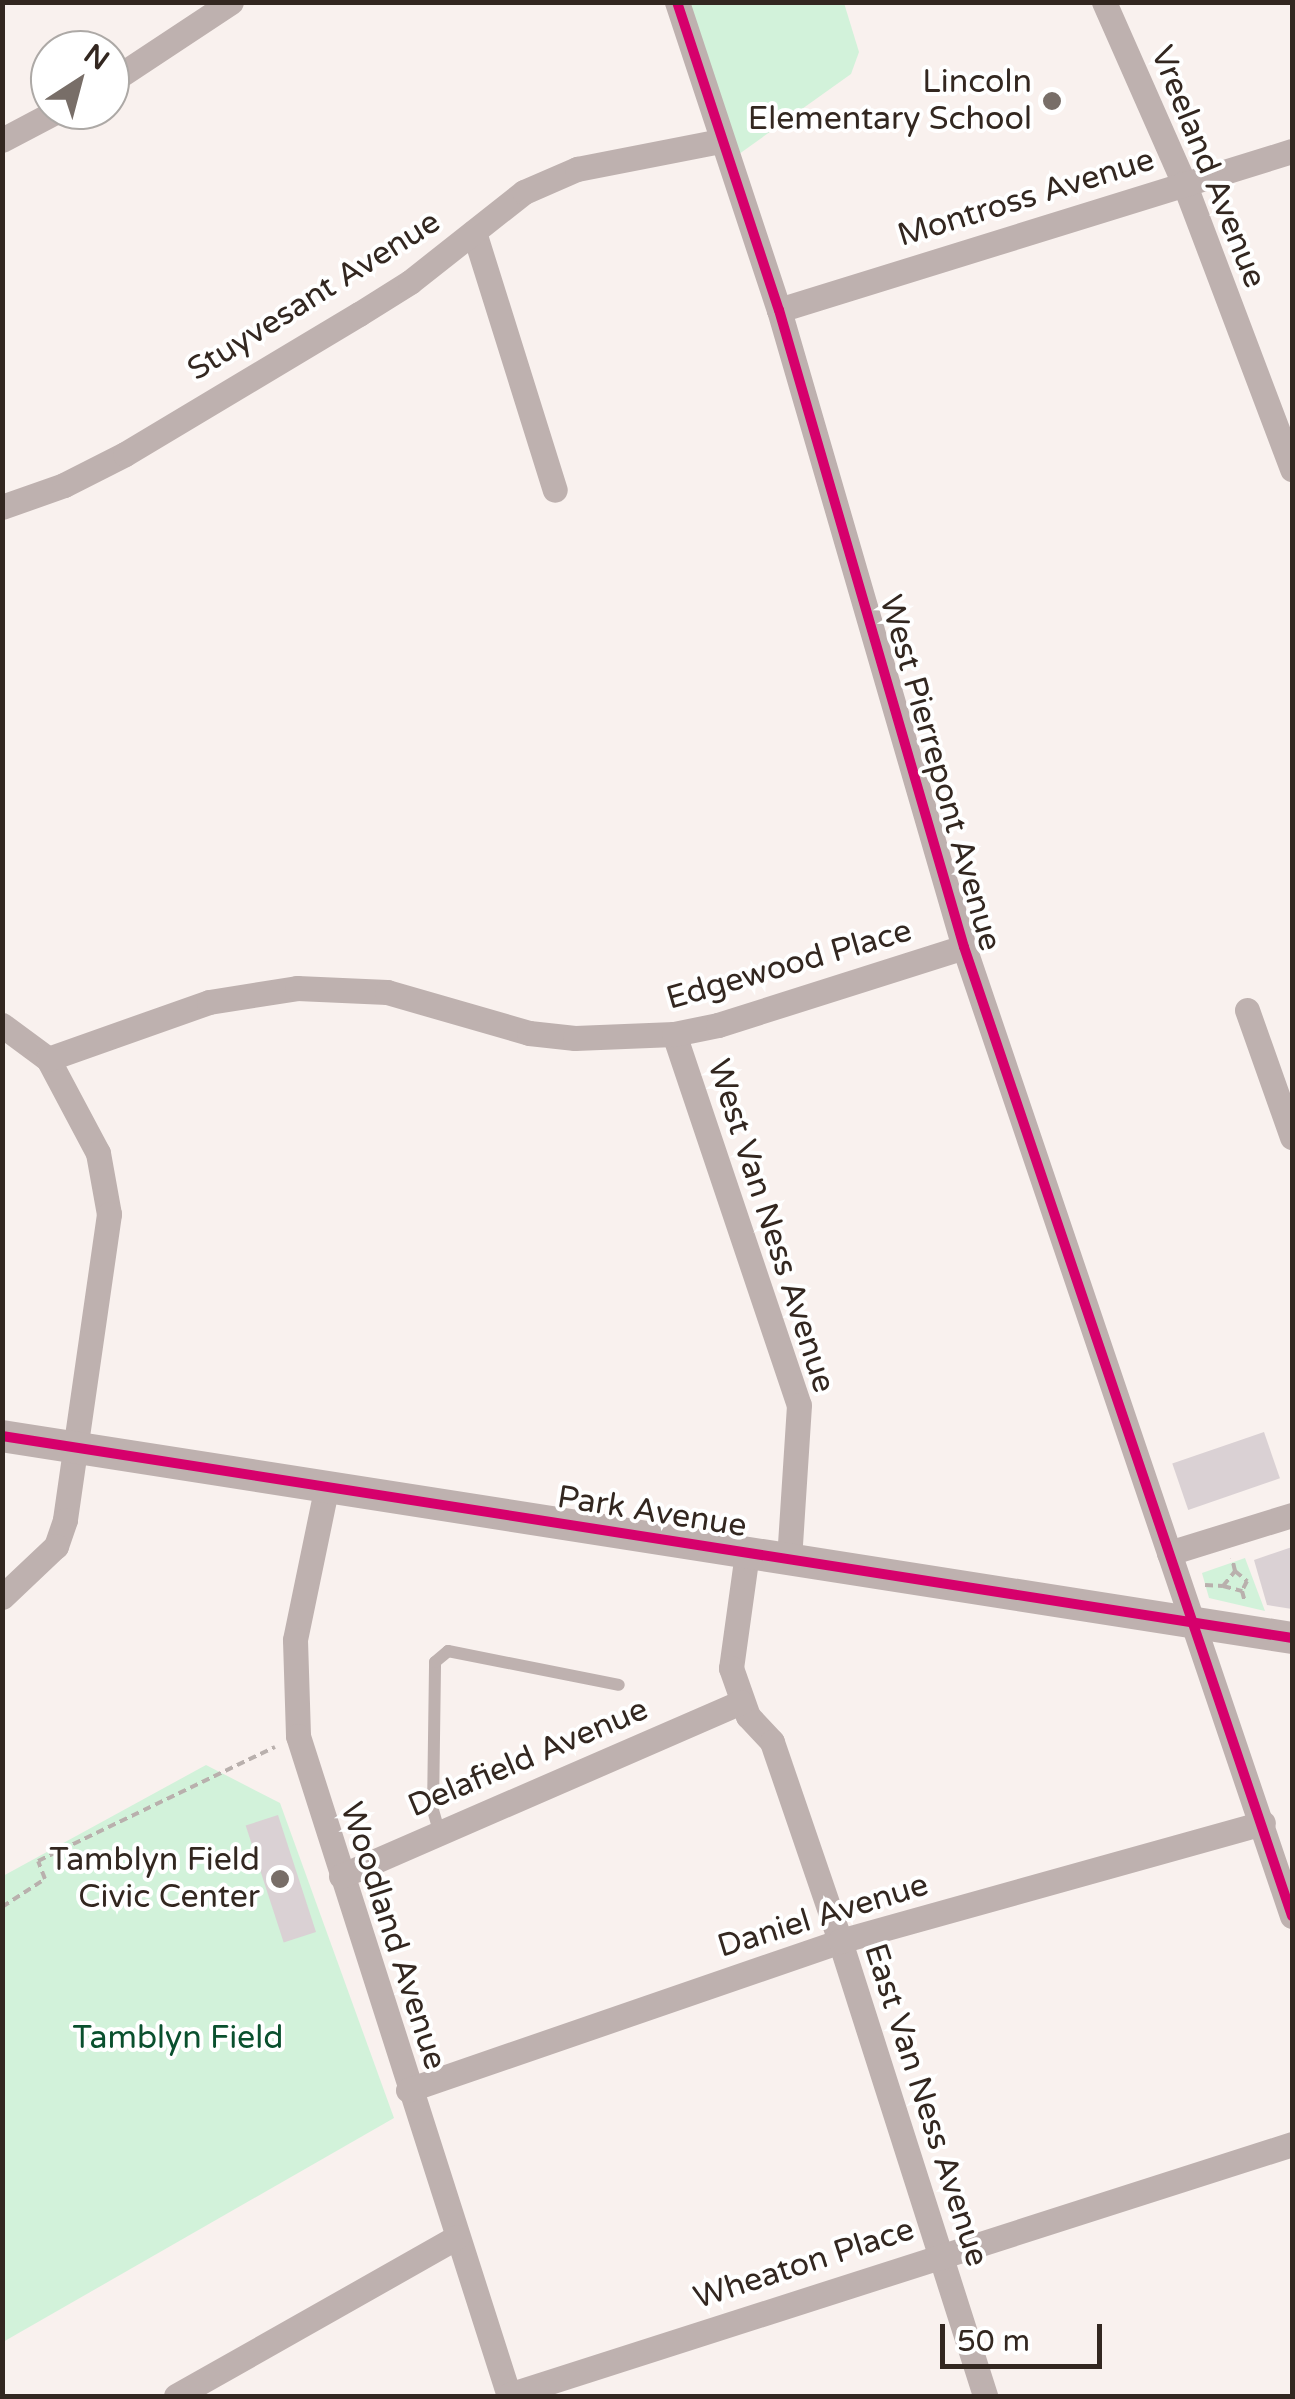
<!DOCTYPE html>
<html>
<head>
<meta charset="utf-8">
<style>
  body { margin:0 }
  #map { position:relative; width:1295px; height:2399px; overflow:hidden; background:#f9f1ee; font-family:"Varela Round",sans-serif }
  div>[style] { position:absolute }
  [style*='--x'] { left:calc(var(--x)*1px); top:calc(var(--y)*1px); width:calc(var(--w)*1px); rotate:calc(var(--a)*1deg) }
  .green>* { inset:0; background:#d2f2da }
  .building>* { inset:0; background:#dad1d4; transform-origin:0 0 }
  .path>* { height:4px; margin-top:-2px; transform-origin:0; background:repeating-linear-gradient(90deg,#b9b0ad 0 8px,transparent 0 13px) }
  .service>* { height:12px; margin:-6px; padding:0 6px; transform-origin:6px; border-radius:6px; background:#beb1af }
  .minor>* { height:25px; margin:-12.5px; padding:0 12.5px; transform-origin:12.5px; border-radius:12.5px; background:#beb1af }
  .tertiary>* { height:32px; margin:-16px; padding:0 16px; transform-origin:16px; border-radius:16px; background:#beb1af }
  .cycleway>* { height:10px; margin:-5px; padding:0 5px; transform-origin:5px; border-radius:5px; background:#d6006c }
  .dots>* { width:28px; height:28px; translate:-50% -50%; box-sizing:border-box; border:5px solid #fff; border-radius:50% }
  span { translate:-50% -50%; white-space:nowrap; text-align:center; line-height:1.15; -webkit-text-stroke:8px #fff; paint-order:stroke }
  .poi-label { font-size:32px; color:#332720 }
  .right { translate:-100% -50%; text-align:right }
  .street-label { font-size:32px; color:#332720 }
  .park-label { font-size:32px; color:#0a502e }
  .frame { position:absolute; inset:0; border:5px solid #332720; pointer-events:none }
  .north { position:absolute; left:30px; top:30px; width:100px; height:100px; box-sizing:border-box; background:#fff; border:2px solid #ada9a6; border-radius:50%; rotate:36deg; font-size:28px; font-weight:700; line-height:40px; text-align:center; color:#332720 }
  .north::after { content:''; display:block; margin:auto; width:35px; height:45px; background:#786e68; clip-path:polygon(50% 0,100% 100%,50% 72%,0 100%) }
  .scale { position:absolute; left:940px; top:2324px; width:162px; height:45px; box-sizing:border-box; border:5px solid #332720; border-top:0; padding-left:12px; font-size:30px; line-height:35px; white-space:nowrap; color:#332720; -webkit-text-stroke:8px #fff; paint-order:stroke }
</style>
</head>
<body>
<div id="map">
  <div class="green">
    <i style="clip-path:polygon(682px 3px,844px 3px,859px 52px,851px 74px,732px 159px)"></i>
    <i style="clip-path:polygon(1245px 1558px,1265px 1611px,1209px 1598px,1202px 1573px)"></i>
    <i style="clip-path:polygon(206px 1765px,280px 1803px,394px 2118px,3px 2342px,3px 1876px)"></i>
  </div>
  <div class="building">
    <i style="left:1264px;top:1432px;width:49px;height:97px;rotate:71deg"></i>
    <i style="clip-path:polygon(1292px 1547px,1292px 1609px,1267px 1605px,1254px 1560px)"></i>
    <i style="left:278px;top:1815px;width:123px;height:34px;rotate:72deg"></i>
  </div>
  <div class="path">
    <i style="--x:1235;--y:1571;--w:16;--a:40"></i>
    <i style="--x:1247;--y:1581;--w:11;--a:117"></i>
    <i style="--x:1242;--y:1591;--w:11;--a:75"></i>
    <i style="--x:1205;--y:1585;--w:18;--a:3"></i>
    <i style="--x:1223;--y:1586;--w:19;--a:-51"></i>
    <i style="--x:1235;--y:1571;--w:13;--a:-103"></i>
    <i style="--x:1223;--y:1586;--w:20;--a:15"></i>
    <i style="--x:2;--y:1907;--w:51;--a:-33.1"></i>
    <i style="--x:45;--y:1879;--w:19;--a:-111"></i>
    <i style="--x:38;--y:1861;--w:263;--a:-25.7"></i>
  </div>
  <div class="service">
    <i style="--x:439;--y:1831;--w:22;--a:-106"></i>
    <i style="--x:433;--y:1810;--w:148;--a:-89.2"></i>
    <i style="--x:435;--y:1662;--w:17;--a:-40"></i>
    <i style="--x:448;--y:1651;--w:174;--a:11.2"></i>
  </div>
  <div class="minor">
    <i style="--x:677;--y:2;--w:324;--a:71.7"></i>
    <i style="--x:779;--y:310;--w:663;--a:73.81"></i>
    <i style="--x:964;--y:947;--w:1023;--a:71.3"></i>
    <i style="--x:1104;--y:2;--w:198;--a:66.2"></i>
    <i style="--x:1184;--y:183;--w:306;--a:69.3"></i>
    <i style="--x:110;--y:82;--w:145;--a:-33.5"></i>
    <i style="--x:2;--y:140;--w:64;--a:-27.8"></i>
    <i style="--x:474;--y:232;--w:270;--a:72.6"></i>
    <i style="--x:779;--y:310;--w:537;--a:-17.22"></i>
    <i style="--x:2;--y:507;--w:66;--a:-19.5"></i>
    <i style="--x:64;--y:485;--w:68;--a:-26.9"></i>
    <i style="--x:125;--y:454;--w:273;--a:-30.9"></i>
    <i style="--x:359;--y:314;--w:60;--a:-32.1"></i>
    <i style="--x:410;--y:282;--w:145;--a:-38.3"></i>
    <i style="--x:524;--y:192;--w:58;--a:-23.5"></i>
    <i style="--x:577;--y:169;--w:146;--a:-11.1"></i>
    <i style="--x:1247;--y:1010;--w:135;--a:70.5"></i>
    <i style="--x:2;--y:1025;--w:57;--a:36.5"></i>
    <i style="--x:48;--y:1059;--w:106;--a:62"></i>
    <i style="--x:98;--y:1153;--w:62;--a:79.8"></i>
    <i style="--x:109;--y:1214;--w:309;--a:98.2"></i>
    <i style="--x:65;--y:1520;--w:28;--a:109"></i>
    <i style="--x:56;--y:1546;--w:74;--a:136.6"></i>
    <i style="--x:674;--y:1034;--w:391;--a:71.4"></i>
    <i style="--x:799;--y:1405;--w:154;--a:93.7"></i>
    <i style="--x:48;--y:1059;--w:171;--a:-19.5"></i>
    <i style="--x:209;--y:1002;--w:89;--a:-9"></i>
    <i style="--x:297;--y:988;--w:90;--a:2.5"></i>
    <i style="--x:387;--y:992;--w:148;--a:16.1"></i>
    <i style="--x:529;--y:1033;--w:46;--a:6.2"></i>
    <i style="--x:575;--y:1038;--w:99;--a:-2.3"></i>
    <i style="--x:674;--y:1034;--w:45;--a:-11.6"></i>
    <i style="--x:718;--y:1025;--w:258;--a:-17.6"></i>
    <i style="--x:327;--y:1485;--w:158;--a:101.7"></i>
    <i style="--x:295;--y:1640;--w:96;--a:88.2"></i>
    <i style="--x:298;--y:1736;--w:693;--a:72.27"></i>
    <i style="--x:747;--y:1553;--w:116;--a:97.9"></i>
    <i style="--x:731;--y:1668;--w:51;--a:70.5"></i>
    <i style="--x:748;--y:1716;--w:35;--a:47"></i>
    <i style="--x:772;--y:1742;--w:210;--a:71.1"></i>
    <i style="--x:840;--y:1941;--w:478;--a:72.3"></i>
    <i style="--x:1169;--y:1553;--w:129;--a:-17.2"></i>
    <i style="--x:341;--y:1876;--w:436;--a:-23.5"></i>
    <i style="--x:408;--y:2090;--w:457;--a:-19"></i>
    <i style="--x:840;--y:1941;--w:439;--a:-15.6"></i>
    <i style="--x:509;--y:2395;--w:822;--a:-17.77"></i>
    <i style="--x:176;--y:2396;--w:323;--a:-29.5"></i>
  </div>
  <div class="tertiary">
    <i style="--x:2;--y:1436;--w:1306;--a:8.9"></i>
  </div>
  <div class="cycleway">
    <i style="--x:677;--y:2;--w:324;--a:71.7"></i>
    <i style="--x:779;--y:310;--w:663;--a:73.81"></i>
    <i style="--x:964;--y:947;--w:1023;--a:71.3"></i>
    <i style="--x:2;--y:1436;--w:1306;--a:8.9"></i>
  </div>
  <div class="dots">
    <i style="left:1052px;top:101px;background:#786e68"></i>
    <i style="left:280px;top:1879px;background:#786e68"></i>
  </div>
  <div class="poi-label">
    <span class="right" style="left:1032px;top:101px">Lincoln<br>Elementary School</span>
    <span class="right" style="left:260px;top:1879px">Tamblyn Field<br>Civic Center</span>
  </div>
  <div class="street-label">
    <span style="left:1208px;top:167px;rotate:68deg">Vreeland Avenue</span>
    <span style="left:1026px;top:198px;rotate:-17deg">Montross Avenue</span>
    <span style="left:314px;top:296px;rotate:-32deg">Stuyvesant Avenue</span>
    <span style="left:940px;top:773px;rotate:74deg">West Pierrepont Avenue</span>
    <span style="left:789px;top:965px;rotate:-16deg">Edgewood Place</span>
    <span style="left:771px;top:1226px;rotate:72deg">West Van Ness Avenue</span>
    <span style="left:652px;top:1512px;rotate:9deg">Park Avenue</span>
    <span style="left:528px;top:1758px;rotate:-23deg">Delafield Avenue</span>
    <span style="left:823px;top:1916px;rotate:-17deg">Daniel Avenue</span>
    <span style="left:393px;top:1936px;rotate:72deg">Woodland Avenue</span>
    <span style="left:926px;top:2105px;rotate:72deg">East Van Ness Avenue</span>
    <span style="left:804px;top:2264px;rotate:-18deg">Wheaton Place</span>
  </div>
  <div class="park-label">
    <span style="left:178px;top:2038px">Tamblyn Field</span>
  </div>
  <div class="frame"></div>
  <div class="north">N</div>
  <div class="scale">50 m</div>
</div>
</body>
</html>
